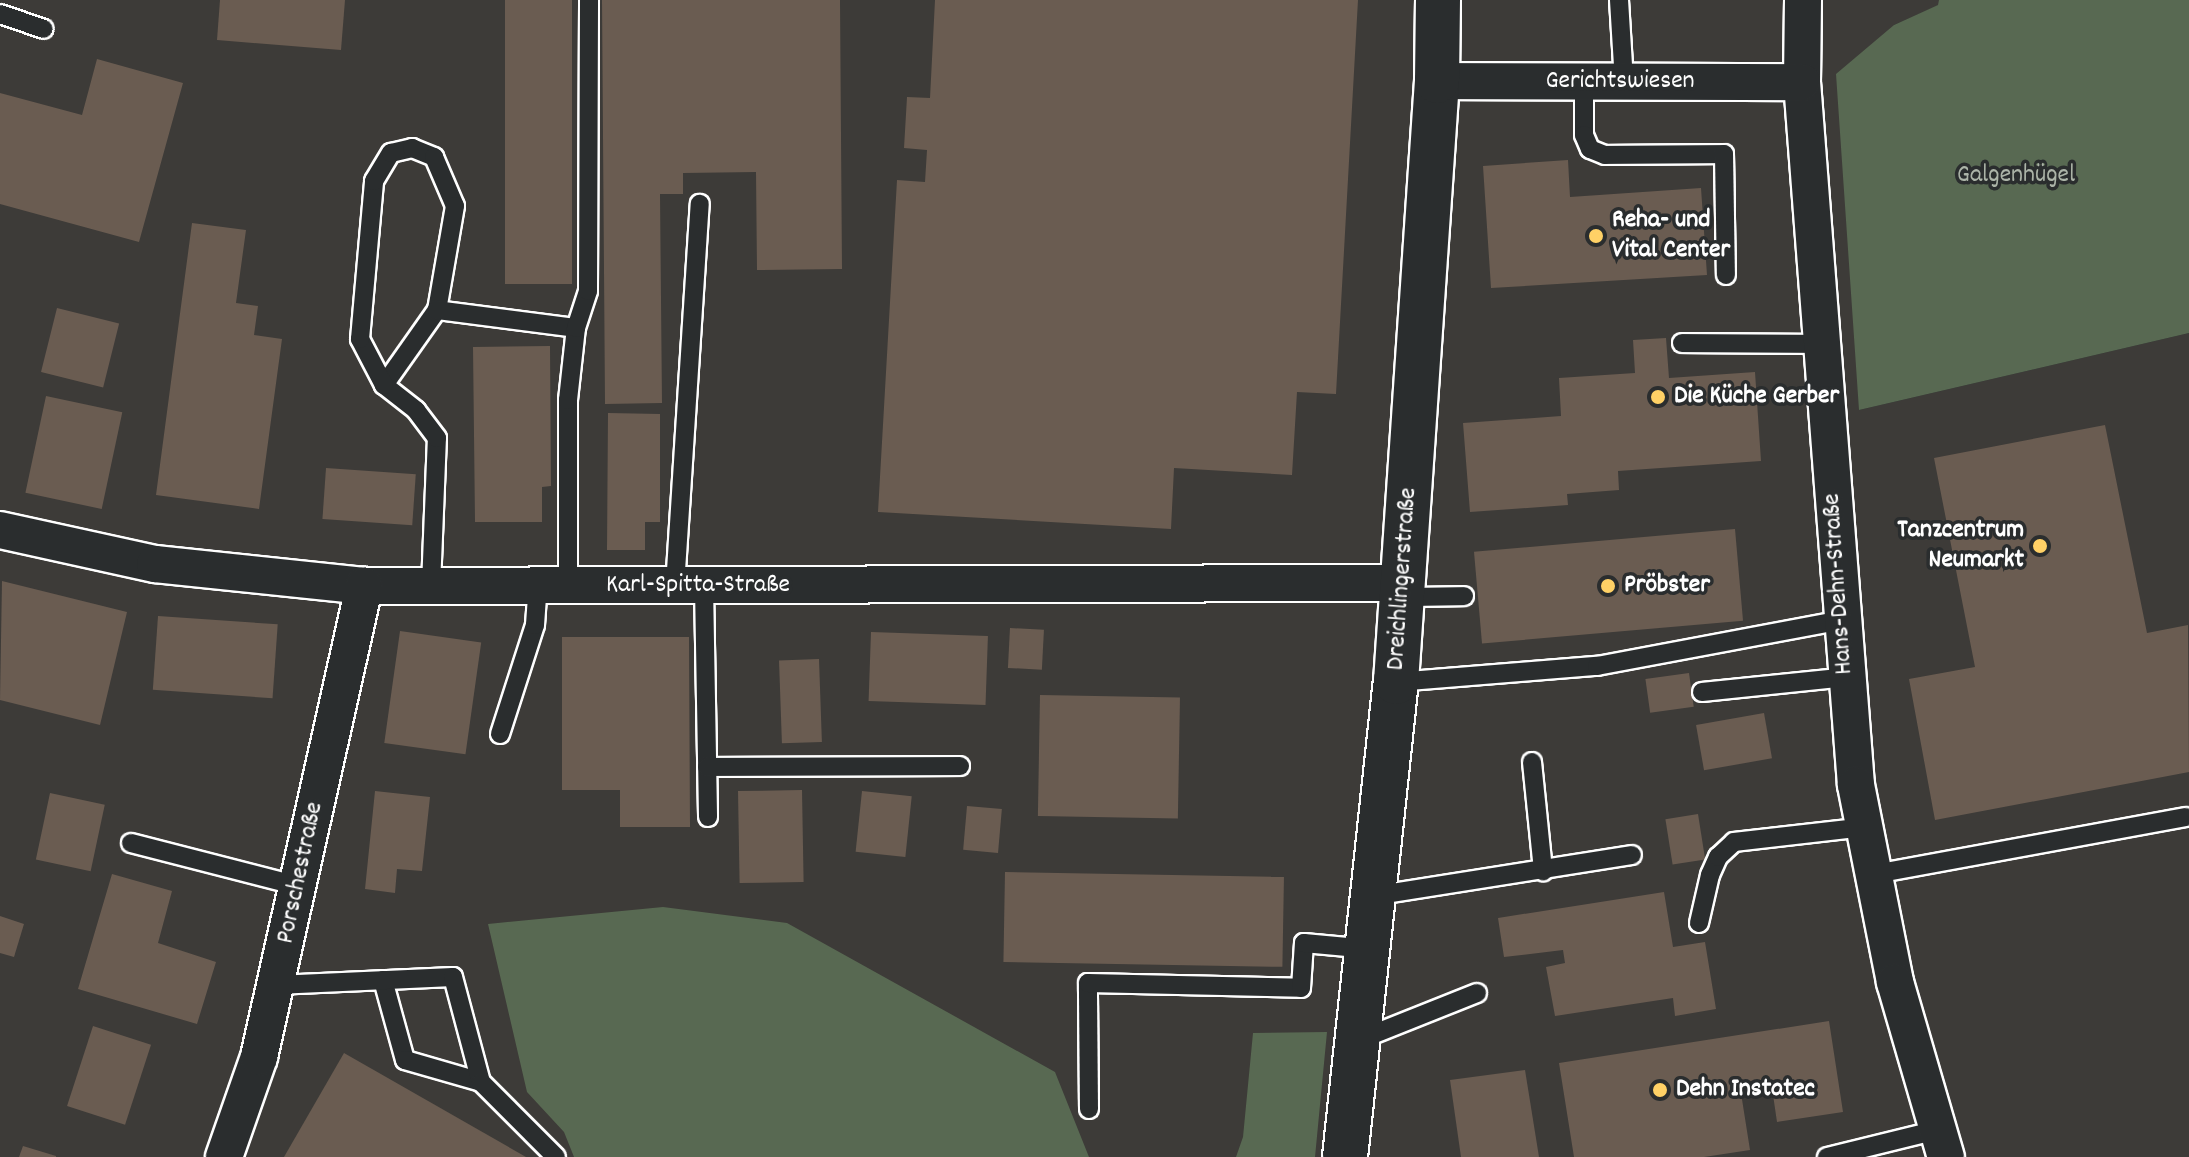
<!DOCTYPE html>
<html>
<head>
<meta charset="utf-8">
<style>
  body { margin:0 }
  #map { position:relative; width:2189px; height:1157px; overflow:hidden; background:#2a2d2e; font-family:Dekko,sans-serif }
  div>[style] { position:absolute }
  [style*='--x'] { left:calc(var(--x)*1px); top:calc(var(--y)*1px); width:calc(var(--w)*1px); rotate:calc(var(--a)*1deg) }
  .built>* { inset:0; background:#3d3b38 }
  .green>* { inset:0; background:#586952 }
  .building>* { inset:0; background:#6a5c51; transform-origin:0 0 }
  .roads { filter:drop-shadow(2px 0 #fff) drop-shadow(-2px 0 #fff) drop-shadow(0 2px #fff) drop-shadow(0 -2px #fff) }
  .service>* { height:18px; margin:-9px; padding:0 9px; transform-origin:9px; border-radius:9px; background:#2a2d2e }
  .minor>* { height:36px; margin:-18px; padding:0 18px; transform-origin:18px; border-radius:18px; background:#2a2d2e }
  .tertiary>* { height:44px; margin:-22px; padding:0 22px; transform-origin:22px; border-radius:22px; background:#2a2d2e }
  .dots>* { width:22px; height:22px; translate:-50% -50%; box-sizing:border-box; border:4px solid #2a2d2e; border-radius:50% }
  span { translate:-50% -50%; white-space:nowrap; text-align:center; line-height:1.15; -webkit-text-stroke:7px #2a2d2e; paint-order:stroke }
  .street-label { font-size:26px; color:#fff }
  .park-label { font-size:26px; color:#acb4a8 }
  .poi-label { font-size:26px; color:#fff; font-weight:700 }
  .left { translate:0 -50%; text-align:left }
  .right { translate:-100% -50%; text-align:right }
</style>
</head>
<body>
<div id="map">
  <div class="built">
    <i style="clip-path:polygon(0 0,1939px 0,1939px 5px,1894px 25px,1859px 410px,2189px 333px,2189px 1157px,0 1157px)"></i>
  </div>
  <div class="green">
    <i style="clip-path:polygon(1939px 0,2189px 0,2189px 333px,1859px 410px,1836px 74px,1894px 25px,1938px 5px)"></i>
    <i style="clip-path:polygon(663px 907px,787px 923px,1055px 1072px,1089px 1157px,574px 1157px,564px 1132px,527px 1092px,488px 924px)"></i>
    <i style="clip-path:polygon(1327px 1032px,1315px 1157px,1236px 1157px,1243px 1137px,1253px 1033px)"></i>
  </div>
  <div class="building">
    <i style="clip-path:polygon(220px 0,345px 0,341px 50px,217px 40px)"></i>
    <i style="left:505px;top:0;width:67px;height:284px"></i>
    <i style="clip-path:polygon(602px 0,840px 0,842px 269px,757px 270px,756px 172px,683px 173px,683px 194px,660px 194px,662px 403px,605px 404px)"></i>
    <i style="clip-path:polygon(935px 0,1358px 0,1336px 394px,1297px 392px,1292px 475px,1174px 468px,1171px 529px,878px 512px,897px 180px,925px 182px,927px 150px,904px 148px,907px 97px,930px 98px)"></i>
    <i style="clip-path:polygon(97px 59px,183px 83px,139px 242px,0 204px,0 93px,82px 115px)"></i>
    <i style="clip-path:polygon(1568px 160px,1570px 197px,1701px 188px,1707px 275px,1491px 288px,1483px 166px)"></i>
    <i style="clip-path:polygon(192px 223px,246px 230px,236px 303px,258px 306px,254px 335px,282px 339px,259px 509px,156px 495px)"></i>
    <i style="left:57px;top:308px;width:64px;height:66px;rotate:14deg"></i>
    <i style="clip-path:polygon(1666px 338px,1669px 378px,1755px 372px,1761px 461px,1618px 471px,1619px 490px,1567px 494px,1568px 505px,1470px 512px,1463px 423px,1561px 416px,1559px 378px,1635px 373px,1633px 340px)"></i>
    <i style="clip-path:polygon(550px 346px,551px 486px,542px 487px,542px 522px,475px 522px,473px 347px)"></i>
    <i style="left:46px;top:396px;width:78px;height:99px;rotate:12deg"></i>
    <i style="clip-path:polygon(608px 413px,660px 414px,660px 522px,645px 522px,645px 550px,607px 550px)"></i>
    <i style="clip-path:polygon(2105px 425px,2147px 633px,2188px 625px,2189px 772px,1935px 820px,1909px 679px,1975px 667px,1934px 458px)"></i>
    <i style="left:326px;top:468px;width:90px;height:51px;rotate:4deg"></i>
    <i style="left:1735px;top:529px;width:92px;height:262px;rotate:85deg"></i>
    <i style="clip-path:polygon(2px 581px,127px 612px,100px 725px,0 700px)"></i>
    <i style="left:158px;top:616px;width:120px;height:74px;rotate:4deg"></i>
    <i style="left:1010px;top:628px;width:34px;height:40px;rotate:3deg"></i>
    <i style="left:400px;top:631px;width:82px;height:113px;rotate:8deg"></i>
    <i style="left:871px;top:632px;width:117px;height:69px;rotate:2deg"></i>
    <i style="clip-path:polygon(562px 637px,689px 637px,690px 827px,620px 827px,620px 790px,562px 790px)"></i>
    <i style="left:819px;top:659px;width:83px;height:40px;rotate:88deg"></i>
    <i style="left:1689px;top:673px;width:34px;height:44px;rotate:82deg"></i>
    <i style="left:1040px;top:695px;width:140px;height:121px;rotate:1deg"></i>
    <i style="left:1764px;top:713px;width:46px;height:69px;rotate:80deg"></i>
    <i style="left:802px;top:790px;width:92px;height:64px;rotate:89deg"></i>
    <i style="clip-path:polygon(375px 791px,430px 797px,422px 871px,397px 869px,395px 893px,365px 889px)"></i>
    <i style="left:862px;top:791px;width:50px;height:61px;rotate:6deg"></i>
    <i style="left:50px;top:793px;width:56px;height:68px;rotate:12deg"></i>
    <i style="left:967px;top:806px;width:35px;height:44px;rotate:5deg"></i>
    <i style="left:1698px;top:814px;width:46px;height:33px;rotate:81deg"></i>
    <i style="left:1005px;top:872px;width:279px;height:90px;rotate:1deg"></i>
    <i style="clip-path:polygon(112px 874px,172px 891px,158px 943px,216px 962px,197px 1024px,78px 989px)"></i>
    <i style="clip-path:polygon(1664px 892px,1673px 947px,1705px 942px,1716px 1009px,1675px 1016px,1673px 998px,1555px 1016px,1546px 967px,1565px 963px,1563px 950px,1504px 957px,1498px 918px)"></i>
    <i style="clip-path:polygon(0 916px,24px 924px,14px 957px,0 953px)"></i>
    <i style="clip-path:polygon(1829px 1021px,1843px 1112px,1777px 1122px,1772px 1088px,1741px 1093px,1750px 1150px,1704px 1157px,1574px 1157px,1559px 1063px)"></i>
    <i style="left:93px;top:1026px;width:61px;height:84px;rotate:18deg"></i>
    <i style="clip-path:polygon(344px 1053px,526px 1157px,284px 1157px)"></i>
    <i style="clip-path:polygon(1525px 1070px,1539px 1157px,1461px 1157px,1450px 1080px)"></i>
    <i style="clip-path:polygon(23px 1146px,56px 1156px,56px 1157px,19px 1157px)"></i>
  </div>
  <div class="roads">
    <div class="service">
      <i style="--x:1619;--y:0;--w:82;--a:86.5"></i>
      <i style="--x:0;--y:14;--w:46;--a:18.8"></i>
      <i style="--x:1584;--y:82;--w:53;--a:90"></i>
      <i style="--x:1584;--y:135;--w:15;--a:67"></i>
      <i style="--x:1590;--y:149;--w:16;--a:22"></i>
      <i style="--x:1605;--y:155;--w:119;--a:-0.5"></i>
      <i style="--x:1724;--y:154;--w:121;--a:89.1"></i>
      <i style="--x:1682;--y:343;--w:140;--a:0.4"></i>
      <i style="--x:384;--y:385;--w:92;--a:-54.8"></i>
      <i style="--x:431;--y:586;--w:148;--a:-87.7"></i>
      <i style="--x:437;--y:438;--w:35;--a:-127"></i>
      <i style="--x:416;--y:410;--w:41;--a:-142"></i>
      <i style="--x:384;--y:385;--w:52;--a:-117.6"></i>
      <i style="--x:360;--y:339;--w:159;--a:-84.9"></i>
      <i style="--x:374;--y:181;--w:33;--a:-59"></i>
      <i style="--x:391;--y:153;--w:22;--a:-13"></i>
      <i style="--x:412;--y:148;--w:24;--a:22"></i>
      <i style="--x:434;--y:157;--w:53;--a:66.8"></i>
      <i style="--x:455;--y:206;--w:106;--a:99.8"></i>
      <i style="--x:437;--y:310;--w:140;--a:7.4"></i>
      <i style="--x:568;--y:586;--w:186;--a:-90"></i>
      <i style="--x:568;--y:400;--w:72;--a:-83.7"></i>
      <i style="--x:576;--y:328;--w:39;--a:-72"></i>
      <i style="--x:588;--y:291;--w:291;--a:-89.8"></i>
      <i style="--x:675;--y:586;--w:383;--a:-86.3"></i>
      <i style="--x:704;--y:586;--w:231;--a:89"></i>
      <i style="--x:1403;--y:597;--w:61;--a:-0.9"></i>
      <i style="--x:1396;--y:682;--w:202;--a:-4.6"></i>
      <i style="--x:1597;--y:666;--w:249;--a:-10.6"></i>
      <i style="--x:1702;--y:692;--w:145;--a:-5.9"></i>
      <i style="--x:500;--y:734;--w:114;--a:-72.2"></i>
      <i style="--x:535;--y:625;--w:39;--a:-86"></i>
      <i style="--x:1532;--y:762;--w:110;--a:84.2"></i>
      <i style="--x:707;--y:767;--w:253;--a:-0.2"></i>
      <i style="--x:131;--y:843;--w:172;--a:14.4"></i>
      <i style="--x:1875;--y:874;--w:316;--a:-10.4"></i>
      <i style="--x:1373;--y:896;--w:262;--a:-9"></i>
      <i style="--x:1699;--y:923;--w:49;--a:-77.1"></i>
      <i style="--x:1710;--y:875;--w:20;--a:-66"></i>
      <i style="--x:1718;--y:857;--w:22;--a:-43"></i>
      <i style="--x:1734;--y:842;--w:133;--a:-6.5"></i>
      <i style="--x:383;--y:980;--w:83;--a:74.6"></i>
      <i style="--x:405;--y:1060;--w:79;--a:16.1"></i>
      <i style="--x:276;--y:985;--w:177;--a:-2.6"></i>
      <i style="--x:453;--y:977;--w:109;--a:75.1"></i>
      <i style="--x:481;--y:1082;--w:106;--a:45"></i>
      <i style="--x:1359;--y:1040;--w:127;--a:-21.7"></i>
      <i style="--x:1089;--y:1109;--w:126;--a:-90.5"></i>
      <i style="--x:1088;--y:983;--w:213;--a:1.3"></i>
      <i style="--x:1301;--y:988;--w:45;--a:-86.2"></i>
      <i style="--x:1304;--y:943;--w:65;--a:5.3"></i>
      <i style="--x:1827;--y:1157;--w:113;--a:-13.8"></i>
    </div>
    <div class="minor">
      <i style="--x:1803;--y:0;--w:82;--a:90.7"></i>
      <i style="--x:1802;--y:82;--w:705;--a:85.61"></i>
      <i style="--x:1856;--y:785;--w:201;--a:78.8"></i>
      <i style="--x:1895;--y:982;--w:182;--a:73.8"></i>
      <i style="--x:1437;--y:81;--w:365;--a:0.2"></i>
      <i style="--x:0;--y:530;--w:159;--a:12.4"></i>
      <i style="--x:155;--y:564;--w:210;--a:6"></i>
      <i style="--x:364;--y:586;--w:1036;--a:-0.17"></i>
      <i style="--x:224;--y:1157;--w:106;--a:-70.7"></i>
      <i style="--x:259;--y:1057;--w:483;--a:-77.4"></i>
    </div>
    <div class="tertiary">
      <i style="--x:1345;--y:1157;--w:478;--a:-83.9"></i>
      <i style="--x:1396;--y:682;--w:602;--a:-86.1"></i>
      <i style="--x:1437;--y:81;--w:81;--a:-89.3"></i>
    </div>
  </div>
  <div class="dots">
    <i style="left:1596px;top:236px;background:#ffd166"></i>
    <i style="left:1658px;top:397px;background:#ffd166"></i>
    <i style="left:2040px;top:546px;background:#ffd166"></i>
    <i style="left:1608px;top:586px;background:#ffd166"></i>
    <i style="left:1660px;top:1090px;background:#ffd166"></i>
  </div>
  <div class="street-label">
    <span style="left:1620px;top:82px">Gerichtswiesen</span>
    <span style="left:1403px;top:579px;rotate:-86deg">Dreichlingerstraße</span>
    <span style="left:1839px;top:584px;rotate:-94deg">Hans-Dehn-Straße</span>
    <span style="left:698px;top:586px">Karl-Spitta-Straße</span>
    <span style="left:301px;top:873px;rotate:-78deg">Porschestraße</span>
  </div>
  <div class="park-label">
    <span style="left:2016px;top:176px">Galgenhügel</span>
  </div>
  <div class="poi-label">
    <span class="left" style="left:1612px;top:236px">Reha- und<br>Vital Center</span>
    <span class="left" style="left:1674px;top:397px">Die Küche Gerber</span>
    <span class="right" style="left:2024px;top:546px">Tanzcentrum<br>Neumarkt</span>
    <span class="left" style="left:1624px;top:586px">Pröbster</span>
    <span class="left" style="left:1676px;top:1090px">Dehn Instatec</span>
  </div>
</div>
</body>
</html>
